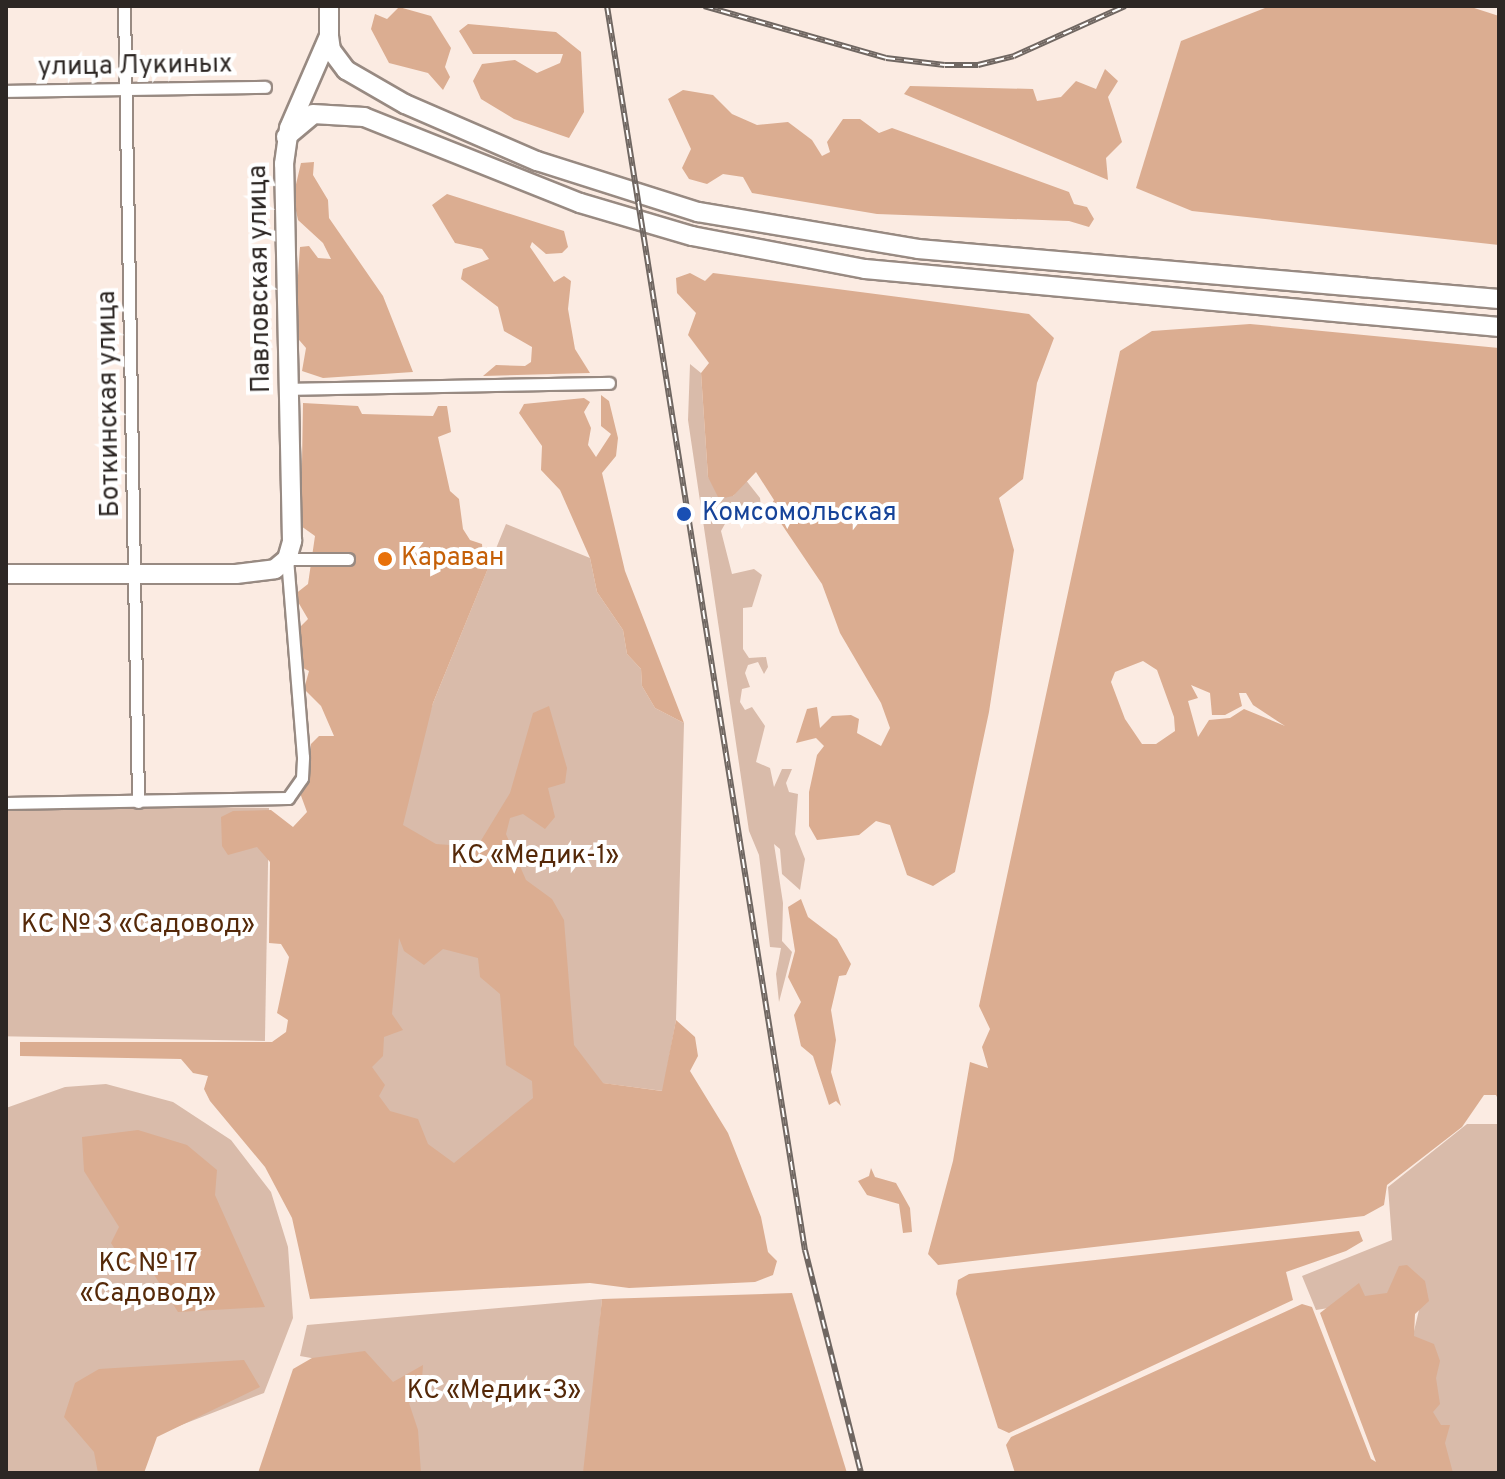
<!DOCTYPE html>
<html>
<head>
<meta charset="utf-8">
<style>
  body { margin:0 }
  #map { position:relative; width:1505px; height:1479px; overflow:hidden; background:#fbebe2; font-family:Overpass,sans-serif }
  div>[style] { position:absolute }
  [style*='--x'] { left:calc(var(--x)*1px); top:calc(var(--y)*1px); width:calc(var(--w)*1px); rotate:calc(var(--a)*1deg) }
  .green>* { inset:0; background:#d9bbaa; transform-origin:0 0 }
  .forest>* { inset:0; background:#dbad91 }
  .roads { filter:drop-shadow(2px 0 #988a82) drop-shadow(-2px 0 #988a82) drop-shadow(0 2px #988a82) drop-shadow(0 -2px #988a82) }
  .street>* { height:11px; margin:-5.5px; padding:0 5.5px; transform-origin:5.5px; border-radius:5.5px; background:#fff }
  .primary>* { height:18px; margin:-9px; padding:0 9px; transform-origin:9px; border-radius:9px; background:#fff }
  .rail>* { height:6px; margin-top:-3px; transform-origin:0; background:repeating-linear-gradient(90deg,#fff 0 9px,#706762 0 18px); box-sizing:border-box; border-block:2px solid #706762 }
  .dots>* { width:22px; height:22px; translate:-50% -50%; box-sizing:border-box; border:4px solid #fff; border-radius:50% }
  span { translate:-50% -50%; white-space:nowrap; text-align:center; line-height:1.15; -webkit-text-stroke:8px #fff; paint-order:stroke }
  .street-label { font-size:26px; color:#2d2724 }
  .transit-label { font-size:26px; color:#164399 }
  .left { translate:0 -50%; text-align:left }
  .food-label { font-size:26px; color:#c56008 }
  .park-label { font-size:26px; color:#552909 }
  .frame { position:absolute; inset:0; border:8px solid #2d2724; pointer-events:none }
</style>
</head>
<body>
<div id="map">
  <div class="green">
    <i style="clip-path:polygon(690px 364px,701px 373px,708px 477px,733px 496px,745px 479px,760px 498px,762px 514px,755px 522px,746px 516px,726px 522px,721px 531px,732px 574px,754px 569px,762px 575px,752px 607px,743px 608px,743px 649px,749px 658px,766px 657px,768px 667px,764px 674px,758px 662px,748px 665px,745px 673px,750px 687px,742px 689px,740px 702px,745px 710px,752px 707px,765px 726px,756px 762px,770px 768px,774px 787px,782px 769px,792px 769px,786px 783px,789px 792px,798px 794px,795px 834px,805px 859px,800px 890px,782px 874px,780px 849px,774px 844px,783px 903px,782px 941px,792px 952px,779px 1002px,776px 974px,781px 948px,770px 947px,759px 855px,749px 831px,688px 420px)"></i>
    <i style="clip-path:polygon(506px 524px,590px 558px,597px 592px,623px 630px,627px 654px,641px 669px,642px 686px,655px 708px,684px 723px,676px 1020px,663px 1091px,602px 1083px,456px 1175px,360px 1095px,389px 834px,433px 703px)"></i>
    <i style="left:269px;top:808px;width:233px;height:263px;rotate:91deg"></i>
    <i style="clip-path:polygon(106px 1084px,173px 1102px,231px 1140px,271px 1192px,288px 1247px,293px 1318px,264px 1393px,158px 1434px,134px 1473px,6px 1473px,6px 1108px,65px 1087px)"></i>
    <i style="clip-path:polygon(1467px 1124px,1499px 1124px,1499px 1473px,1451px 1473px,1410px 1348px,1423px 1293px,1316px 1310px,1302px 1276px,1392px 1240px,1388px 1187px)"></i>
    <i style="clip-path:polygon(602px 1299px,586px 1473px,418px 1473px,345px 1364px,300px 1356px,307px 1325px)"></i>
  </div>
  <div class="forest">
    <i style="clip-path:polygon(1270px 6px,1468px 6px,1499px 16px,1499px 245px,1192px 211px,1136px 188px,1181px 41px)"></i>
    <i style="clip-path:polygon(399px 7px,431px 16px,451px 48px,445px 67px,450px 77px,443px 90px,428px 73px,389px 63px,371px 29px,375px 14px,387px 19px)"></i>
    <i style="clip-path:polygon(468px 24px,556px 32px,581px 52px,584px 112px,569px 138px,514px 119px,481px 99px,473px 81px,482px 64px,515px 60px,537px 73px,560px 63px,563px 54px,473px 54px,459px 31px)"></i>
    <i style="clip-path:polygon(1105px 69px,1118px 81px,1108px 97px,1122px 142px,1106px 158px,1108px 180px,904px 94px,910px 86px,1033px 89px,1037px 101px,1061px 97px,1076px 81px,1096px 89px)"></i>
    <i style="clip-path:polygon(683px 90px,713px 95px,732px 114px,757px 125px,788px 122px,812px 140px,822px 156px,830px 152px,827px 142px,843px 119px,860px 119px,879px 133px,892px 128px,1069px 192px,1074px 204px,1087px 207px,1094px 219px,1089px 227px,1069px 221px,877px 214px,752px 193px,743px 177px,723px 174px,707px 184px,689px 179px,682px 168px,691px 149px,668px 99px)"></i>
    <i style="clip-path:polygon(314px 162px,313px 175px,328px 200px,329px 218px,383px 296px,413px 372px,323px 378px,302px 371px,306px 348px,294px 334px,300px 247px,309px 246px,318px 258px,331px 259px,323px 243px,298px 220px,293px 197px,301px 163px)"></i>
    <i style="clip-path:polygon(447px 194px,564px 231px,568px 247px,562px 253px,546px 254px,532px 242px,530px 247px,554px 282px,564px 276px,571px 281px,568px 309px,575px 349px,590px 373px,483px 376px,496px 365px,525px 366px,531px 362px,532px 347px,504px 331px,498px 307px,461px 279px,463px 269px,489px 259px,482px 249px,455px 243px,432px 205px)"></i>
    <i style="clip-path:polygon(690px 273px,705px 281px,713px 273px,1029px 314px,1054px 338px,1037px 383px,1023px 479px,999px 498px,1014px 550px,989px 712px,955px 872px,933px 886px,907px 875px,890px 825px,876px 821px,859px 835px,817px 840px,809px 826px,809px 792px,817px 755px,824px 746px,816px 738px,796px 743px,807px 709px,817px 707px,820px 728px,832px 716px,851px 715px,859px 719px,857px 733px,881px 746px,890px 728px,881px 703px,840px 633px,822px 584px,770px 507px,774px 500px,756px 472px,733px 496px,719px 499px,708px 477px,701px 373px,709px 363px,688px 335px,696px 313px,677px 293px,676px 278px)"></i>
    <i style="clip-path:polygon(evenodd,1250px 324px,1499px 348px,1499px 1101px,1496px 1095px,1484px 1095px,1462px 1127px,1387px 1185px,1384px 1205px,1364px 1216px,938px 1265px,928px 1254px,953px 1161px,970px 1062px,988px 1068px,982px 1047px,990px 1029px,979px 1006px,1120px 351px,1152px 331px,1250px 324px,1143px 661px,1157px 670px,1174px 717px,1175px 731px,1156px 744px,1142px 744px,1125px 719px,1111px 682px,1115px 672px,1143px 661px,1250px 324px,1191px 685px,1210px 693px,1212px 715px,1225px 715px,1242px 706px,1239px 693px,1246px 693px,1253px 705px,1285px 726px,1244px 709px,1230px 718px,1209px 720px,1198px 737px,1188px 701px,1198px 698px,1191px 685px)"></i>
    <i style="clip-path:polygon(601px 395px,609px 401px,618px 438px,616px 456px,602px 473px,625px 571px,684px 723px,655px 708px,642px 686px,641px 669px,627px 654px,623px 630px,597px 592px,590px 558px,560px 490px,541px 470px,542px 446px,519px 413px,524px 404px,584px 398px,590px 402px,584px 412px,591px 428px,588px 445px,596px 457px,611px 434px,601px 426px)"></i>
    <i style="clip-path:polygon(evenodd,303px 403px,358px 406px,362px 414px,433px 416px,438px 406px,447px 406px,451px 432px,438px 437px,450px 491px,459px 499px,463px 529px,470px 540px,482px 544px,483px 557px,491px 561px,433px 703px,403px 825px,436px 844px,477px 847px,510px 793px,533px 713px,549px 706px,567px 768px,565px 783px,548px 788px,555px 817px,545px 829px,523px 814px,510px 818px,506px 834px,526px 880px,552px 899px,564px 920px,574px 1045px,603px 1083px,662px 1091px,676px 1020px,695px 1037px,698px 1056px,690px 1071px,728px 1133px,761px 1217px,768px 1252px,777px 1261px,773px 1275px,755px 1282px,629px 1288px,590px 1283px,310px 1299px,292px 1218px,265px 1167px,210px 1101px,204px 1089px,208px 1076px,193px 1073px,181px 1059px,20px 1056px,20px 1042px,272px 1042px,286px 1032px,288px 1020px,277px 1013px,289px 957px,281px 944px,269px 943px,270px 862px,257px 847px,228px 855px,222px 846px,221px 817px,233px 811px,271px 810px,293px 827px,307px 812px,300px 793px,308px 784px,311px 744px,319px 736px,334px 736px,321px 706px,304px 689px,309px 671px,301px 667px,298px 629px,308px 619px,294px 595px,308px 584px,315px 536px,301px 526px,303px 403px,399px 938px,404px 951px,424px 965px,443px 949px,478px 958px,480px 977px,500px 994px,506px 1065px,532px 1081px,533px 1098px,454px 1163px,428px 1144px,418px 1119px,390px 1111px,379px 1096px,385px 1085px,372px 1067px,383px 1056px,384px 1037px,403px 1030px,392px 1014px,399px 938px)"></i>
    <i style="clip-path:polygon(801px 899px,808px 917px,837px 939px,851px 964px,846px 975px,839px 976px,831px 1010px,836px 1040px,831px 1072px,841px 1106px,836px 1101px,829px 1105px,813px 1056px,801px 1046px,794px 1015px,801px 1002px,788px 977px,795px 951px,788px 907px)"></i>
    <i style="clip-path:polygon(138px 1130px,187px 1145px,217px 1170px,215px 1195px,265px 1307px,178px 1312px,151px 1270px,127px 1268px,111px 1243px,119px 1227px,84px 1171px,82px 1137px)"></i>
    <i style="clip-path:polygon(871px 1168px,875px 1177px,896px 1183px,910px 1208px,912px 1232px,903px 1233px,899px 1204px,867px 1195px,858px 1181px,869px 1176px)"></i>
    <i style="clip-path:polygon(1359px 1231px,1363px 1241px,1346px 1251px,1286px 1272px,1293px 1300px,1009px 1433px,998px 1428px,956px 1294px,958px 1280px,969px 1274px)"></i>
    <i style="clip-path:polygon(1407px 1265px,1425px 1281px,1429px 1301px,1415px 1314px,1414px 1336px,1434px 1344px,1440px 1361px,1436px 1378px,1440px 1404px,1433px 1412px,1441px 1425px,1450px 1425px,1445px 1443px,1453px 1473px,1015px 1473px,1006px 1445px,1011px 1437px,1302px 1304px,1312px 1307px,1371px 1459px,1376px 1462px,1320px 1313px,1359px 1283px,1365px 1296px,1387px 1293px,1399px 1266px)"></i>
    <i style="clip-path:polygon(792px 1293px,847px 1473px,583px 1473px,602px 1299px)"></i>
    <i style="clip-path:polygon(365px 1351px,393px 1382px,423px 1365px,422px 1379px,431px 1389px,409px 1403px,418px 1430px,421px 1473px,258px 1473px,293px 1369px,312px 1358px)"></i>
    <i style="clip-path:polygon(244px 1360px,260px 1387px,157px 1437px,144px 1473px,98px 1473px,94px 1452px,64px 1417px,75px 1383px,99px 1369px)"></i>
  </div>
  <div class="roads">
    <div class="street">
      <i style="--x:124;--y:6;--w:796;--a:88.99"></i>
      <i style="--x:6;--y:91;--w:259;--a:-0.9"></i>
      <i style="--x:288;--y:389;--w:321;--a:-1.1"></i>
      <i style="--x:6;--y:803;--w:282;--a:-1"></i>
      <i style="--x:288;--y:798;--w:24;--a:-55"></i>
      <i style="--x:302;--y:778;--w:21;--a:-87"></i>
      <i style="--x:303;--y:757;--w:199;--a:-94.6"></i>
      <i style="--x:287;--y:559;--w:61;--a:0"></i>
    </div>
    <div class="primary">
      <i style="--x:329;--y:36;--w:14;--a:82"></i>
      <i style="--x:331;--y:50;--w:25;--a:53"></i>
      <i style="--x:346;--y:70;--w:68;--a:30"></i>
      <i style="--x:405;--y:104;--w:144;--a:23.4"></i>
      <i style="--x:537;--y:161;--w:169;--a:17.6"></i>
      <i style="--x:698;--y:212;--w:223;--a:9.5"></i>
      <i style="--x:918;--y:249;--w:583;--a:4.92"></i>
      <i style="--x:286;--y:137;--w:35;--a:-40"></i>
      <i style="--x:313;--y:114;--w:51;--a:3.4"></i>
      <i style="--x:364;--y:117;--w:232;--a:21.7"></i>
      <i style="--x:580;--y:203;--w:117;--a:16.4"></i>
      <i style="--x:692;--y:236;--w:176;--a:10.8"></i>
      <i style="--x:865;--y:269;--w:637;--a:5.23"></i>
      <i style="--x:6;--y:574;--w:230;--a:0"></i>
      <i style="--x:236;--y:574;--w:39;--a:-7"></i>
      <i style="--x:275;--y:569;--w:16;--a:-40"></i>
      <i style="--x:287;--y:559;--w:19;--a:-74"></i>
      <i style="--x:292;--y:541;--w:377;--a:-91.2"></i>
      <i style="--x:284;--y:164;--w:36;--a:-82"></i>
      <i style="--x:289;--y:128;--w:100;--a:-66.5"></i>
      <i style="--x:329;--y:36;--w:30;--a:-90"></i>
    </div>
  </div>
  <div class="rail">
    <i style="--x:607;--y:6;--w:1260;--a:80.96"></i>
    <i style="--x:805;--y:1250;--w:230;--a:75.9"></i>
    <i style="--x:704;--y:6;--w:189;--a:15.9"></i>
    <i style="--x:886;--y:58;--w:59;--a:6.8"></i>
    <i style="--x:945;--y:65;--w:33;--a:0"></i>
    <i style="--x:978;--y:65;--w:37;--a:-14"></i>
    <i style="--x:1014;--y:56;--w:122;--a:-24.2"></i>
  </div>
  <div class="dots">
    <i style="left:684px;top:514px;background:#1a4fb4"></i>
    <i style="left:385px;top:559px;background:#e8710a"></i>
  </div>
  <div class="street-label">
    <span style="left:135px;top:67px;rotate:-1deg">улица Лукиных</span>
    <span style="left:261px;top:279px;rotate:-91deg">Павловская улица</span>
    <span style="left:110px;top:404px;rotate:-91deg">Боткинская улица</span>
  </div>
  <div class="transit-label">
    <span class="left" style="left:702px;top:514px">Комсомольская</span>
  </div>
  <div class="food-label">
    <span class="left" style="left:401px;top:559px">Караван</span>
  </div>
  <div class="park-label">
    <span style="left:535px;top:857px">КС «Медик-1»</span>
    <span style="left:138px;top:926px">КС № 3 «Садовод»</span>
    <span style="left:148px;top:1280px">КС № 17<br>«Садовод»</span>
    <span style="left:494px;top:1392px">КС «Медик-3»</span>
  </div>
  <div class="frame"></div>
</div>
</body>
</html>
